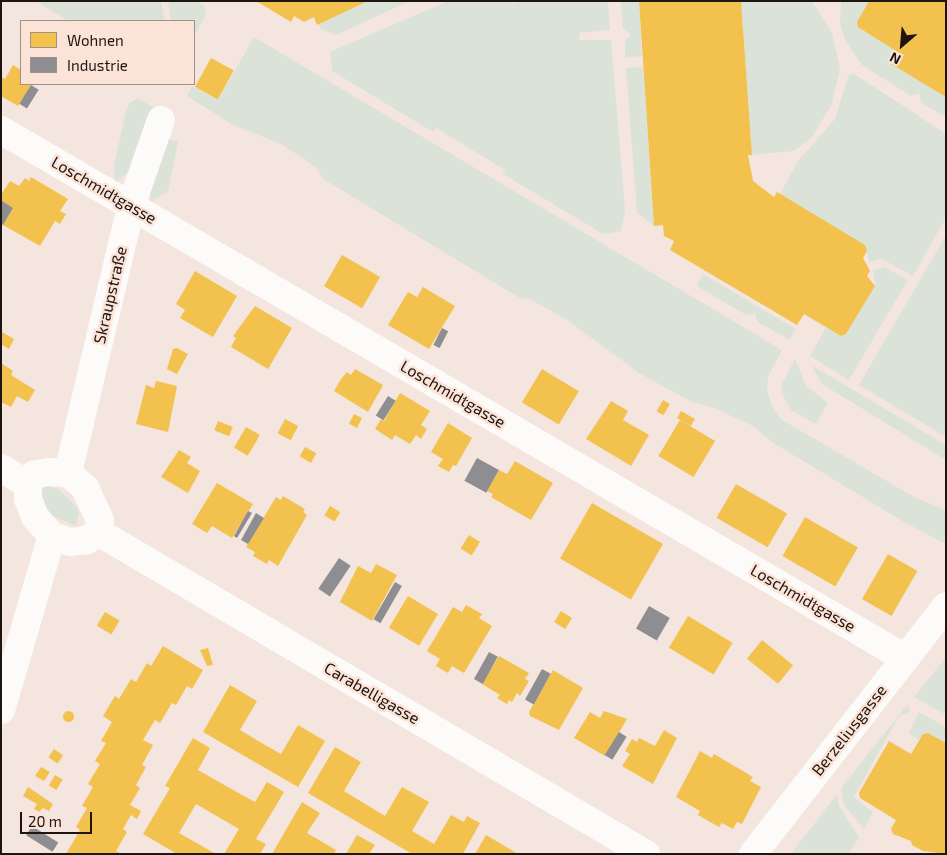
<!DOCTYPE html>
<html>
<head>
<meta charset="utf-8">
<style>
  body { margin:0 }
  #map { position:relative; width:947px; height:855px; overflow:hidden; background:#f4e6df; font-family:"Exo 2",sans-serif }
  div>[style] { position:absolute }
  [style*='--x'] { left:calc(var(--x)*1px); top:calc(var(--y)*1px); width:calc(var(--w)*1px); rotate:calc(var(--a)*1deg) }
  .green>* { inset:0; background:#dbe2d7 }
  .homes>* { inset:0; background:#f2c14e; transform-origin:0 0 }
  .round { border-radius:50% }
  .industry>* { inset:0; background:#8d8d92; transform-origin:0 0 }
  .minor>* { height:28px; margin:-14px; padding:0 14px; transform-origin:14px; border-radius:14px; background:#fdfbfa }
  span { translate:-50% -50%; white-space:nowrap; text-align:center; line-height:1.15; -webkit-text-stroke:5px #fce3d7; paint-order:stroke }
  .street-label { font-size:16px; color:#1d1510 }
  .frame { position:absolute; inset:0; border:2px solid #1d1510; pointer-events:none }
  .legend { position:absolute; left:20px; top:20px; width:175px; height:65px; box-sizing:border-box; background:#fce3d7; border:1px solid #a39187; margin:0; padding:6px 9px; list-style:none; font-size:15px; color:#1d1510 }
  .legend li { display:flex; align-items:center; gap:10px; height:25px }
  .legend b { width:25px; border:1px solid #a39187 }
  .north { position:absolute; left:877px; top:20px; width:50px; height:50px; -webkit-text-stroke:4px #fce3d7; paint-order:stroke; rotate:207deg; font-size:14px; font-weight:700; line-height:20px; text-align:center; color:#1d1510 }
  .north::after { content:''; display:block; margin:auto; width:18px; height:22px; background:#1d1510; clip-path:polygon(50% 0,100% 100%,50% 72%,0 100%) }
  .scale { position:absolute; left:20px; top:812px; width:72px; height:22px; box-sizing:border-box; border:2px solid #1d1510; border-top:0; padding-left:6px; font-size:15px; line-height:18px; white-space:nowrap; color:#1d1510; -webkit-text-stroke:4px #fce3d7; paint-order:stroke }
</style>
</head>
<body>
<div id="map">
  <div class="green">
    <i style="clip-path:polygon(36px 1px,161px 1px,165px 21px,68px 21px)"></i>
    <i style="clip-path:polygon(168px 1px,196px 1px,204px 6px,206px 15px,194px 36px,194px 21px,171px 21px)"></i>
    <i style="clip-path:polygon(368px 1px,410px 1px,336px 35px,321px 29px,318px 24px)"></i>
    <i style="clip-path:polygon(448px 1px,512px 1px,514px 5px,517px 1px,608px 1px,610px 30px,580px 33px,579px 40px,611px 40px,625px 210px,621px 231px,603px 234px,503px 174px,505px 170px,436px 128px,433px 132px,332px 71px,330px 52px)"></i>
    <i style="clip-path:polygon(621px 1px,639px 1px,642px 56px,625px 58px,625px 41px,631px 35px,623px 28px)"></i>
    <i style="clip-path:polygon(741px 1px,812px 1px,832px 33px,840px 68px,832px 104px,812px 137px,794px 151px,752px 155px)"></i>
    <i style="clip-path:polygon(841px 1px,869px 1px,857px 22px,858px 27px,896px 51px,891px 64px,946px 97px,946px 117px,921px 103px,919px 93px,911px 96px,862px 65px,845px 40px,840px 24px)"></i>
    <i style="clip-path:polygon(254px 37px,782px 350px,768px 377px,767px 390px,773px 409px,782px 420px,916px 498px,946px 510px,946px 544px,904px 522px,772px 442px,753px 426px,712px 407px,692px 402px,639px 373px,569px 321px,530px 299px,520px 298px,323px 179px,316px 167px,281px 144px,233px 125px,187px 96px,192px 86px,218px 100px)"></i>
    <i style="clip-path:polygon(643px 67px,654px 226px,637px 213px,626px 68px)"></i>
    <i style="clip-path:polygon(853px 73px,946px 134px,946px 218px,913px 276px,882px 259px,869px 262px,865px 245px,780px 194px,798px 161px,835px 119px,848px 76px)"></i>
    <i style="clip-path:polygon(138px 98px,154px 108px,137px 146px,132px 169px,115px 183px,114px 166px,125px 115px,129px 103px)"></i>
    <i style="clip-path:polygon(165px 138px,178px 142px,168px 191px,151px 202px,150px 191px)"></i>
    <i style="clip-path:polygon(946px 235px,946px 437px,859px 385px)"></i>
    <i style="clip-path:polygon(884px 267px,908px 280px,849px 380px,810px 356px,826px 327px,841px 336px,846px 334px,875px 286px,873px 270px)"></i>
    <i style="clip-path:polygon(703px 274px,796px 329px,789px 340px,758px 322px,755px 313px,746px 315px,697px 286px)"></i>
    <i style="clip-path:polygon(795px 359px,806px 386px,828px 403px,816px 424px,791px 410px,784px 398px,781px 386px)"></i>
    <i style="clip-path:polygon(811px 365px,946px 445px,946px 460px,822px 384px)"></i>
    <i style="clip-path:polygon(46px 486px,58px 489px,74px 504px,79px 512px,76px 526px,51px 515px,38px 492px)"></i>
    <i style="clip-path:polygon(946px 657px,946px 715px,914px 697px)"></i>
    <i style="clip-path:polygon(907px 705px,911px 711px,899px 716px,854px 797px,873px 812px,864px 829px,844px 805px,841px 788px)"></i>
    <i style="clip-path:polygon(919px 712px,946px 727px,946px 743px,928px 733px,919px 740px,909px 733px)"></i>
    <i style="clip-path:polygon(837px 794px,839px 806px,859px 837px,849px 854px,791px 854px)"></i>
  </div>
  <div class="homes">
    <i style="clip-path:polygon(256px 1px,368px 1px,317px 25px,314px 17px,304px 22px,294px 16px,291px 22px)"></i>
    <i style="clip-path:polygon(639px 1px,741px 1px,752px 155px,748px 155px,753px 181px,774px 197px,777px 192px,865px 245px,867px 251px,863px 258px,870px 271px,867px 276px,875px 286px,846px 334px,841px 336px,804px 314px,797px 325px,670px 250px,674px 241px,664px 236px,663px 225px,654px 226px)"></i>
    <i style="clip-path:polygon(869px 1px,946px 1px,946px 97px,891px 64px,896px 51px,858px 27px,857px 22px)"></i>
    <i style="left:211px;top:58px;width:26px;height:33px;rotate:29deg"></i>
    <i style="clip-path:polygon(13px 65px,21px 70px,21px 84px,32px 84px,18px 106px,1px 96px,1px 77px,5px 79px)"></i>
    <i style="clip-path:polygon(31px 177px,68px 199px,60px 211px,66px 214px,60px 224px,55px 221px,40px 246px,3px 225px,13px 208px,1px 201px,1px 195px,10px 181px,19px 186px,25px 178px,29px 181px)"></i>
    <i style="left:342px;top:255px;width:44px;height:36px;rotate:30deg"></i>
    <i style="clip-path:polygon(195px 271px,237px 296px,213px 337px,180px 318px,185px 310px,176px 304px)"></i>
    <i style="clip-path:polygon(423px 287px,455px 306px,429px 349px,388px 325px,408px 292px,417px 297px)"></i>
    <i style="clip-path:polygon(255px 306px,292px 328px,268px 369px,231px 347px,236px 338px,233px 336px)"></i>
    <i style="clip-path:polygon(2px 332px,14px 339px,9px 349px,1px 344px)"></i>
    <i style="clip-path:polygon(177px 348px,188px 354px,177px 374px,167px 369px,173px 349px)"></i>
    <i style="clip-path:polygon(1px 363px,13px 371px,11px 375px,35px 390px,28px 402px,17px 396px,11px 407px,1px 402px)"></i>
    <i style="clip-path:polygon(355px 369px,383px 385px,368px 412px,334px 391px,341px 379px,347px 372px,351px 375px)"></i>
    <i style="left:542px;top:369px;width:43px;height:39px;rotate:31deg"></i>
    <i style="clip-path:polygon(156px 381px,177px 386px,168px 432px,136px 424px,146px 385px,154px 388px)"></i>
    <i style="clip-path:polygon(400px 393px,430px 411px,421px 425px,427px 429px,421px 439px,416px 435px,410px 444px,395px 435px,392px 440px,375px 429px,381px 419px,384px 421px)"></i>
    <i style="left:663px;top:400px;width:8px;height:13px;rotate:30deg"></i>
    <i style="clip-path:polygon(611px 401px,628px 411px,623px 420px,649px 435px,631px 466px,586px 439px)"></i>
    <i style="left:681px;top:411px;width:16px;height:8px;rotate:30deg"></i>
    <i style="left:354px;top:414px;width:9px;height:11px;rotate:27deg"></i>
    <i style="left:285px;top:419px;width:15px;height:16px;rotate:28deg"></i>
    <i style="left:680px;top:420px;width:41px;height:42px;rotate:31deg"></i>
    <i style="left:218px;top:421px;width:16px;height:10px;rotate:22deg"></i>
    <i style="clip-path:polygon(448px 423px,472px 438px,456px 466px,453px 465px,449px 472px,438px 466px,443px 459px,431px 452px)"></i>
    <i style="left:246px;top:427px;width:16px;height:24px;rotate:30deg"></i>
    <i style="left:305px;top:447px;width:13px;height:11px;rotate:29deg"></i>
    <i style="clip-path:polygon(179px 450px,191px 457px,187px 463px,200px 471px,188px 493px,161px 477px)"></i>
    <i style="clip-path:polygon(515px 461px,553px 483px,531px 520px,491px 497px,493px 494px,487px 491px,499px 470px,507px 474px)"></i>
    <i style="clip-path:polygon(217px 483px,253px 504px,232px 538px,212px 526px,207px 533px,192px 524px)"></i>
    <i style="left:736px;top:484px;width:59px;height:39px;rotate:30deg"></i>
    <i style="clip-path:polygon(283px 496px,305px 509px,303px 512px,307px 515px,278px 566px,269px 560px,267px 564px,253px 556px,255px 552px,246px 547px,276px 497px,281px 500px)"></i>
    <i style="left:592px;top:503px;width:82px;height:64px;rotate:30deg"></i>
    <i style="left:330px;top:506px;width:12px;height:11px;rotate:31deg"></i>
    <i style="left:805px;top:517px;width:61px;height:45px;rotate:30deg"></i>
    <i style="left:469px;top:535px;width:13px;height:16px;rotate:32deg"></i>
    <i style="left:888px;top:554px;width:34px;height:52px;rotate:30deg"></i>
    <i style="clip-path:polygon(376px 564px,397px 575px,372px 621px,340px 602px,358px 566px,371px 573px)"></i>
    <i style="left:408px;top:596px;width:35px;height:37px;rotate:31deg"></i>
    <i style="clip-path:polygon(466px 605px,482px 614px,479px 618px,492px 626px,464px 673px,452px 666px,448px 673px,436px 666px,440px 659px,427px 651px,453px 607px,462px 612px)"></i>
    <i style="left:561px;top:611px;width:13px;height:13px;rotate:32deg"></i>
    <i style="left:105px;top:612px;width:17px;height:16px;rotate:31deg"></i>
    <i style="left:688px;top:616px;width:52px;height:37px;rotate:31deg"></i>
    <i style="left:762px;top:640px;width:40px;height:24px;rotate:39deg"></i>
    <i style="clip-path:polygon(163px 646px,203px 670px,192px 689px,187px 686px,176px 705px,172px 703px,160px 723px,155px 720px,143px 740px,153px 745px,142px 765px,146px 767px,136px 785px,140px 788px,130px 805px,141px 811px,137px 819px,131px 815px,123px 829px,127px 832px,116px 851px,121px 854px,66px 854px,80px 830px,76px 827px,87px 808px,82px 806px,93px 787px,88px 784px,100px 764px,95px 761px,106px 743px,101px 741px,112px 722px,103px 716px,115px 696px,119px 699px,131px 679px,136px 682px,147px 663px,151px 666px)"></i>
    <i style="clip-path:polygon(208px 648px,213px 665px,207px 666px,200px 650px)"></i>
    <i style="clip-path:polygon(499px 656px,529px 673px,525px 679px,529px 681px,520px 696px,517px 693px,512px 702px,509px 700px,507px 704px,497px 698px,500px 695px,482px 684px)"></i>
    <i style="clip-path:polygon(553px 670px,583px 688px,559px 730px,530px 716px,529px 712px)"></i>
    <i style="clip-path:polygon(230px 685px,257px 701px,240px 730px,260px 742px,281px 754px,298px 725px,325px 741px,298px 787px,203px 732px)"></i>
    <i class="round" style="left:62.5px;top:710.5px;width:11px;height:11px"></i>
    <i style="clip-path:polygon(604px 711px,627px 719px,605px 756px,574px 738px,590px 712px,600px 718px)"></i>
    <i style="clip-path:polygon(664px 730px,677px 738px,653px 784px,622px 766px,630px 754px,625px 751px,632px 739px,637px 742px,639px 738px,655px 746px)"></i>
    <i style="clip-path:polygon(928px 733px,946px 743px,946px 854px,923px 851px,912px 845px,911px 841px,893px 834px,891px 829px,896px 820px,860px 798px,859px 793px,889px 741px,911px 754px,923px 734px)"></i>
    <i style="clip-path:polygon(193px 738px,210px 748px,198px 770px,226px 786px,255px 802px,267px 782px,284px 792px,256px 839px,266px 844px,260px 854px,224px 854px,239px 829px,196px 804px,179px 833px,216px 854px,177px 854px,143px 834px,170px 788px,165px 786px)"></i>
    <i style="clip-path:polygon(335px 747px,361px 762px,344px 791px,385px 816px,402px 787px,429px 802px,412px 831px,434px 844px,451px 815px,464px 822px,467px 816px,480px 823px,463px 854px,412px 854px,308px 793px)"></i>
    <i style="left:54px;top:749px;width:11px;height:10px;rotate:34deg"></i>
    <i style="clip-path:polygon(700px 751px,712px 758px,714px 754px,753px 777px,750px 781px,761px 787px,742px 824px,737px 822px,733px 829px,722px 823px,719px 827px,698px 815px,700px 811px,676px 797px)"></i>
    <i style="clip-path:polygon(41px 767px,50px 772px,44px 781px,35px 776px)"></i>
    <i style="left:55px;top:775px;width:9px;height:12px;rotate:32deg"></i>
    <i style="clip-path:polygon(28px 787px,53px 804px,49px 811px,43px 808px,39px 812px,34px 809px,37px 804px,23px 796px)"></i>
    <i style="clip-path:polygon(302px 802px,320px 813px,307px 833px,336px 850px,334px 854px,272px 854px)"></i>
    <i style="clip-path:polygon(357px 835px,375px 845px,369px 854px,346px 854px)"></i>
    <i style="clip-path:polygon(486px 835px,518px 854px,475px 854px)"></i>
  </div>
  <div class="industry">
    <i style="left:31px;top:85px;width:9px;height:22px;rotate:32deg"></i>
    <i style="clip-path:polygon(2px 201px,13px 208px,3px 225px,1px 224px)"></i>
    <i style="left:442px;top:328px;width:7px;height:19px;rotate:27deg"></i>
    <i style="left:388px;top:396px;width:9px;height:23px;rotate:32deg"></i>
    <i style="left:477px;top:458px;width:25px;height:26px;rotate:29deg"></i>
    <i style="clip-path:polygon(248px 511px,252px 513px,237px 538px,234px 536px)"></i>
    <i style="clip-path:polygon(256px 513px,264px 518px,248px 544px,241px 540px)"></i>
    <i style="left:339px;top:558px;width:14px;height:37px;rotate:34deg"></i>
    <i style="left:395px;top:582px;width:8px;height:43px;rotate:30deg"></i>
    <i style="left:649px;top:606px;width:24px;height:26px;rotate:30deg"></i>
    <i style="left:489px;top:652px;width:10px;height:31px;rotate:29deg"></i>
    <i style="left:542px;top:669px;width:10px;height:35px;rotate:29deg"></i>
    <i style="left:619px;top:732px;width:9px;height:27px;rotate:32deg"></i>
    <i style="left:32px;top:826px;width:31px;height:11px;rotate:32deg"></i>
  </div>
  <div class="minor">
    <i style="--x:1;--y:130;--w:1047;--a:30.29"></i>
    <i style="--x:1;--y:468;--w:31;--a:31"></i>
    <i style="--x:50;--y:472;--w:18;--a:3"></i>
    <i style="--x:68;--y:473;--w:23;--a:41"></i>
    <i style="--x:85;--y:488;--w:35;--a:65"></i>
    <i style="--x:100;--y:520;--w:12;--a:99"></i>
    <i style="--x:98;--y:532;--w:14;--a:144"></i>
    <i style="--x:87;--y:540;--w:17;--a:173"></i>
    <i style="--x:70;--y:542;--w:19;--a:-162"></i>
    <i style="--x:52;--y:536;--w:25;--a:-132"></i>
    <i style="--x:35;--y:517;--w:19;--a:-111"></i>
    <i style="--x:28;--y:499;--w:15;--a:-90"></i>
    <i style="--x:28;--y:484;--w:12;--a:-55"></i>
    <i style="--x:35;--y:474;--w:15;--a:-8"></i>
    <i style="--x:68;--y:473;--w:274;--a:-76.7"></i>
    <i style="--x:131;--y:206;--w:91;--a:-70.8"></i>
    <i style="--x:98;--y:532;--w:636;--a:30.44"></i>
    <i style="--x:1;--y:710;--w:181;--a:-73.7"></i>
    <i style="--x:753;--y:854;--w:314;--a:-52.1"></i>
  </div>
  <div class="street-label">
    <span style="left:104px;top:190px;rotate:30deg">Loschmidtgasse</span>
    <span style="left:110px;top:295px;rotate:-77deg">Skraupstraße</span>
    <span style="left:453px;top:394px;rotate:30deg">Loschmidtgasse</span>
    <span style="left:803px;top:598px;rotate:30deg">Loschmidtgasse</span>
    <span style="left:372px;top:693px;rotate:30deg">Carabelligasse</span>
    <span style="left:849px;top:730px;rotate:-52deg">Berzeliusgasse</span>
  </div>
  <div class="frame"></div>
  <ul class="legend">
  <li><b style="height:14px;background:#f2c14e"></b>Wohnen</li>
  <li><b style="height:14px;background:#8d8d92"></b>Industrie</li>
  </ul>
  <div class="north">N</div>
  <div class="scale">20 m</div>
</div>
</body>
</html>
